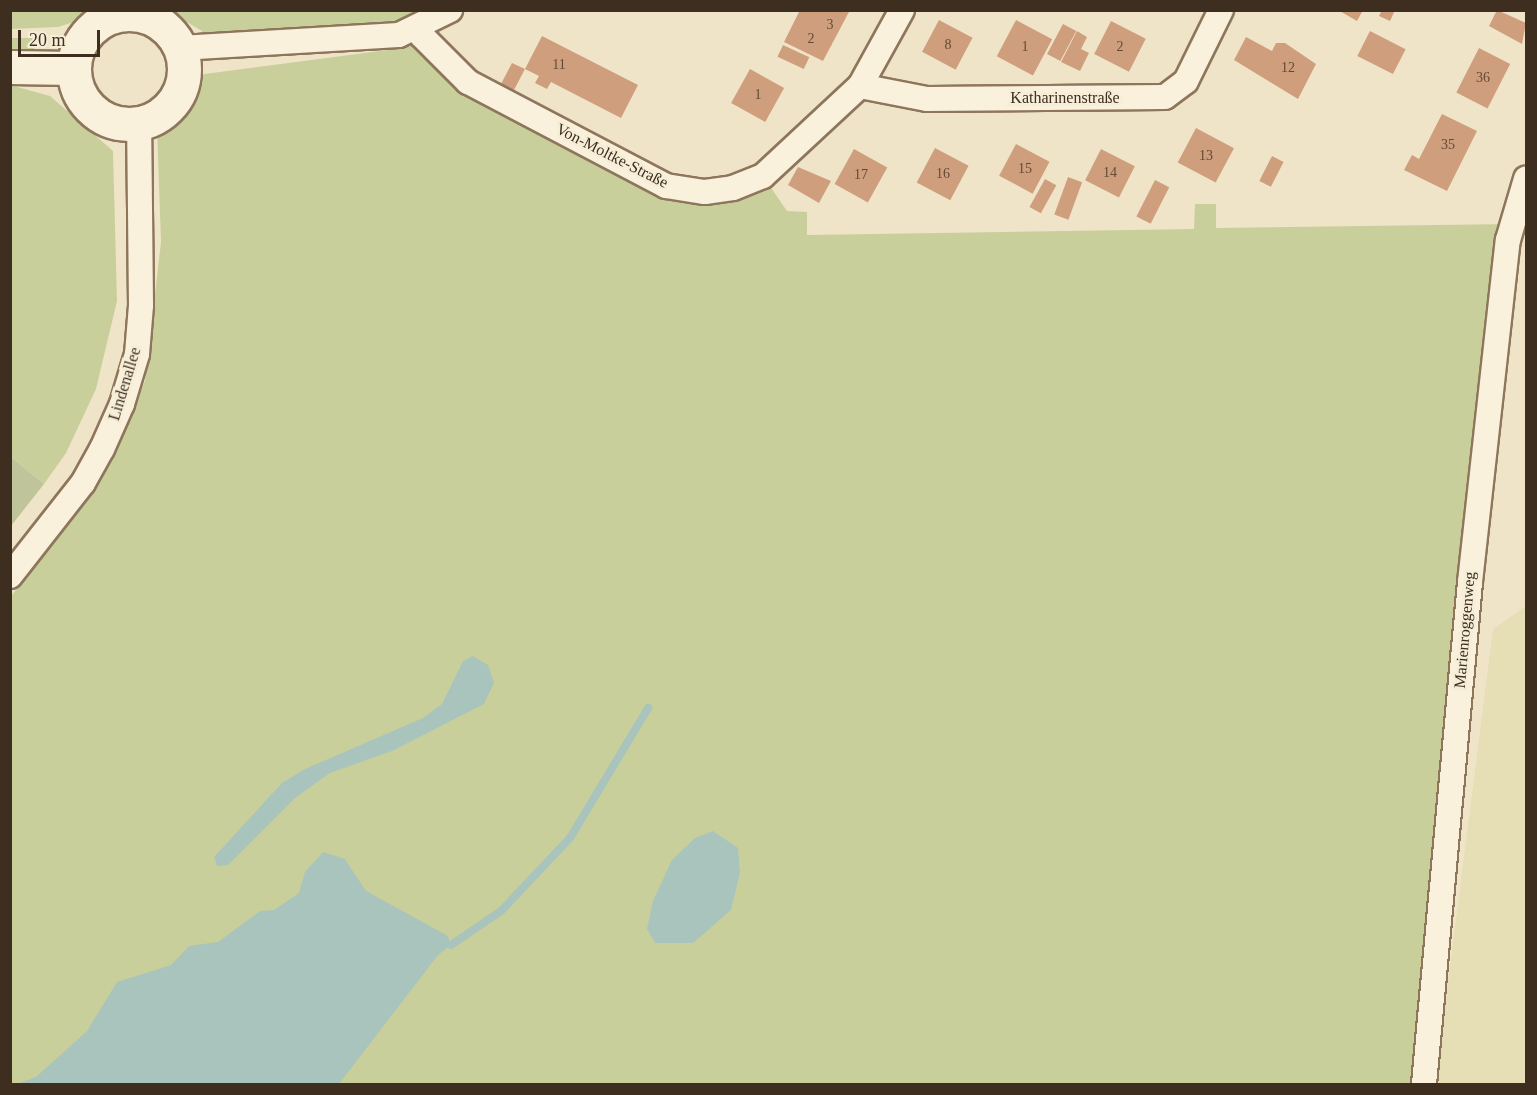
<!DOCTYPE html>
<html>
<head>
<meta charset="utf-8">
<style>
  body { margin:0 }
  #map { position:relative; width:1537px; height:1095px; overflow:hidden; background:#f0e4c8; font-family:Georgia,serif }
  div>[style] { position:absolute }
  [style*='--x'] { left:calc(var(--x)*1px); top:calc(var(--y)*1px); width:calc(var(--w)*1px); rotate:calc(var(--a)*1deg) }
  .farmland>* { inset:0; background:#e6deb5 }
  .green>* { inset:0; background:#c9cf9b; transform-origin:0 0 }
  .cemetery>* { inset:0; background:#bfc49a }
  .water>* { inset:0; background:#a9c4bc }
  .stream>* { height:8px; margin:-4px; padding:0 4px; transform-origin:4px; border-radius:4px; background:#a9c4bc }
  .building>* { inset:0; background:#cf9f7d; transform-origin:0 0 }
  .roads { filter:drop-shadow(2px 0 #8d765c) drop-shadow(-2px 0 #8d765c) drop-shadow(0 2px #8d765c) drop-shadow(0 -2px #8d765c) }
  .street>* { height:24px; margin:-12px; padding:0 12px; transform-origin:12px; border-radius:12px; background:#faf1dc }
  .secondary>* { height:33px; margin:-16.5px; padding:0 16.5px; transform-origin:16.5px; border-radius:16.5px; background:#faf1dc }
  .secondary>.ring { margin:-16.5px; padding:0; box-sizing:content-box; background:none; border:33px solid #faf1dc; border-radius:50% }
  span { translate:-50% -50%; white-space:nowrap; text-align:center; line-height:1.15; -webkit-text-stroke:6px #f7eed8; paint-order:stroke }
  .number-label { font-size:14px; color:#624a37 }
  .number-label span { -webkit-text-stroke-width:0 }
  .street-label { font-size:16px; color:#3d2e20 }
  .frame { position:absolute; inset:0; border:12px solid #3d2e20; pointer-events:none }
  .scale { position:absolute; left:18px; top:30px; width:82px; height:27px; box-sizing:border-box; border:3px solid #3d2e20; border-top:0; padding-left:8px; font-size:18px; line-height:21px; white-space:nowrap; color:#3d2e20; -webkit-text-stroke:4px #f7eed8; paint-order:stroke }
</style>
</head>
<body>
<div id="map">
  <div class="farmland">
    <i style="clip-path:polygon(1526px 606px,1526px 1084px,1435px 1084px,1493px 629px)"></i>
  </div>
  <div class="green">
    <i style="clip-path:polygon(10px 11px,11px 10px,88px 11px,74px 22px,58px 27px,11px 29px)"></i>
    <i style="clip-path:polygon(168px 11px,450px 11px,421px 26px,204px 47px,202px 31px)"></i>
    <i style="clip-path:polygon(422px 36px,444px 61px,666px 186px,763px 176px,787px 211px,807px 212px,807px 235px,1194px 229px,1195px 204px,1216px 204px,1216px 228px,1512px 224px,1424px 1084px,11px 1084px,11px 596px,101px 481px,145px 381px,161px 242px,157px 128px,204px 74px,395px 49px)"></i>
    <i style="left:10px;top:38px;width:24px;height:17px"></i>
    <i style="clip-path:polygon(10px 85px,50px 96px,113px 151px,117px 301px,96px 389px,66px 453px,44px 484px,11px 457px)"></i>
  </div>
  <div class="cemetery">
    <i style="clip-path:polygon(11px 457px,44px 484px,11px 526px)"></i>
  </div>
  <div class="water">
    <i style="clip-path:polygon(473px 656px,488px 665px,494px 683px,484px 704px,392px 751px,330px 773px,295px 798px,228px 865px,217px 866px,214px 857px,282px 783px,305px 769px,423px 718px,442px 704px,463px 661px)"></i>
    <i style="clip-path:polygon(713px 831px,738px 848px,740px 873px,731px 910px,693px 943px,655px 943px,647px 929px,653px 901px,672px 860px,695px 838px)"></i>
    <i style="clip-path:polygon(323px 852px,345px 859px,366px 891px,448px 936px,451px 945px,438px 955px,339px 1084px,17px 1084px,36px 1077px,87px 1031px,117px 982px,171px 965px,189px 946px,218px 942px,260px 911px,274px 910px,299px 893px,305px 872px)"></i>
  </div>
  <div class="stream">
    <i style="--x:451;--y:945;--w:60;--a:-34.2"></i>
    <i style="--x:501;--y:911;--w:100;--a:-46.6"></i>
    <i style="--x:570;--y:838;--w:152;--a:-59"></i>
  </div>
  <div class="building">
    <i style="clip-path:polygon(800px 10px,850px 10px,823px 61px,784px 42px)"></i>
    <i style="clip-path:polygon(1338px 10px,1363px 10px,1357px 21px)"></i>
    <i style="clip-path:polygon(1382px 10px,1395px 10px,1390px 21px,1379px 16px)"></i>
    <i style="clip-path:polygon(1497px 10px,1526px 23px,1522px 44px,1489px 26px)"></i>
    <i style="left:939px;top:20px;width:38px;height:36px;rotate:28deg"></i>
    <i style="left:1016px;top:20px;width:41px;height:41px;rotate:28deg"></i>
    <i style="left:1111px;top:21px;width:39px;height:37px;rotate:27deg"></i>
    <i style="left:1063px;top:24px;width:15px;height:34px;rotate:28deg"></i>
    <i style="clip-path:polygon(1077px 31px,1087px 37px,1081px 49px,1089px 53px,1080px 71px,1061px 62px)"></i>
    <i style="left:1370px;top:31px;width:40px;height:28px;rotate:27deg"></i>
    <i style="clip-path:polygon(542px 36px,638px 85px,621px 118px,551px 82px,547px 89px,535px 83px,539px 76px,525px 69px,514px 90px,501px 84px,512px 63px,525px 69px)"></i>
    <i style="clip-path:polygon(1246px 37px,1272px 51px,1276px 43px,1285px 43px,1316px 64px,1298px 99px,1234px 60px)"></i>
    <i style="left:783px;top:45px;width:29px;height:13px;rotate:25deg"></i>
    <i style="left:1479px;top:48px;width:35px;height:50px;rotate:27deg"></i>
    <i style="left:750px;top:69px;width:39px;height:39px;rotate:29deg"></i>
    <i style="clip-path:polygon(1442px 114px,1477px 131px,1447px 191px,1404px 170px,1412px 155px,1419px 159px)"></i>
    <i style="left:1196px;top:128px;width:43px;height:39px;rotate:28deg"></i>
    <i style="left:1016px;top:144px;width:38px;height:36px;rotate:28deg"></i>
    <i style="left:935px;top:148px;width:38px;height:39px;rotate:28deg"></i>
    <i style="left:854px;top:149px;width:38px;height:40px;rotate:29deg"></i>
    <i style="left:1101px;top:149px;width:38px;height:35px;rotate:27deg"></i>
    <i style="left:1272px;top:156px;width:13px;height:28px;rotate:27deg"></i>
    <i style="clip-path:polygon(798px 167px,831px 181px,819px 203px,788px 185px)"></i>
    <i style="left:1068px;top:177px;width:15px;height:40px;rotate:20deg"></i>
    <i style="left:1045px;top:179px;width:13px;height:32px;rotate:29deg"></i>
    <i style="left:1155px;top:180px;width:16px;height:41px;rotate:27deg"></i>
  </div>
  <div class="roads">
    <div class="street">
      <i style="--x:421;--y:26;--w:10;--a:84"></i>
      <i style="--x:422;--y:36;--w:65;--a:45"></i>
      <i style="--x:468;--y:82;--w:224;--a:27.7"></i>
      <i style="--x:666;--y:186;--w:39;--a:9"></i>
      <i style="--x:705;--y:192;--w:28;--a:-8"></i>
      <i style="--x:733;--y:188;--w:32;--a:-22"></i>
      <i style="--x:763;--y:176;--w:132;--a:-42.9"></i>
      <i style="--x:860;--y:86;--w:87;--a:-61.1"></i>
      <i style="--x:180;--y:48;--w:219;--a:-3.4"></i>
      <i style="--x:399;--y:35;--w:57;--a:-26.1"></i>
      <i style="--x:860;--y:86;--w:68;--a:11"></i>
      <i style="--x:927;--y:99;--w:238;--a:-0.5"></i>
      <i style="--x:1165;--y:97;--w:26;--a:-37"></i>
      <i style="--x:1186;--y:81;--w:79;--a:-63.8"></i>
      <i style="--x:10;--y:576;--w:118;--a:-51.9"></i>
      <i style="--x:83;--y:483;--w:39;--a:-61"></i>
      <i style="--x:102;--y:449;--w:49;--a:-66"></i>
      <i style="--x:122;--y:404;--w:52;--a:-73.3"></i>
      <i style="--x:137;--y:354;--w:49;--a:-85.3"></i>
      <i style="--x:141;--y:305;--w:181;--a:-90.6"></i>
      <i style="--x:1424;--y:1084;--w:504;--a:-84.76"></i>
      <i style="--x:1470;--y:582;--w:344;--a:-83.7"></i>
      <i style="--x:1508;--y:240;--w:64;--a:-73.6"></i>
    </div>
    <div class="secondary">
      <i class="ring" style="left:74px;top:14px;width:77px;height:77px"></i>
      <i style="--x:10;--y:67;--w:63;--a:0.9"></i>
    </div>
  </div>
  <div class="number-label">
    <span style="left:830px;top:25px">3</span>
    <span style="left:811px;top:39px">2</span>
    <span style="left:948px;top:45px">8</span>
    <span style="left:1025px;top:47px">1</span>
    <span style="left:1120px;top:47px">2</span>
    <span style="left:559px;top:65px">11</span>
    <span style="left:1288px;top:68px">12</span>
    <span style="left:1483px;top:78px">36</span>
    <span style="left:758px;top:95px">1</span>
    <span style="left:1448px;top:145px">35</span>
    <span style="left:1206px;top:156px">13</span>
    <span style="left:1025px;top:169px">15</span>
    <span style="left:1110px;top:173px">14</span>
    <span style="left:943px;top:174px">16</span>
    <span style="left:861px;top:175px">17</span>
  </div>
  <div class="street-label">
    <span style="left:1065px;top:98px">Katharinenstraße</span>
    <span style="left:612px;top:156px;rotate:27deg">Von-Moltke-Straße</span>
    <span style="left:125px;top:384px;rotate:-73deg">Lindenallee</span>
    <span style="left:1465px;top:630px;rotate:-85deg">Marienroggenweg</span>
  </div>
  <div class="frame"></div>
  <div class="scale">20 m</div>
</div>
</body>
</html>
